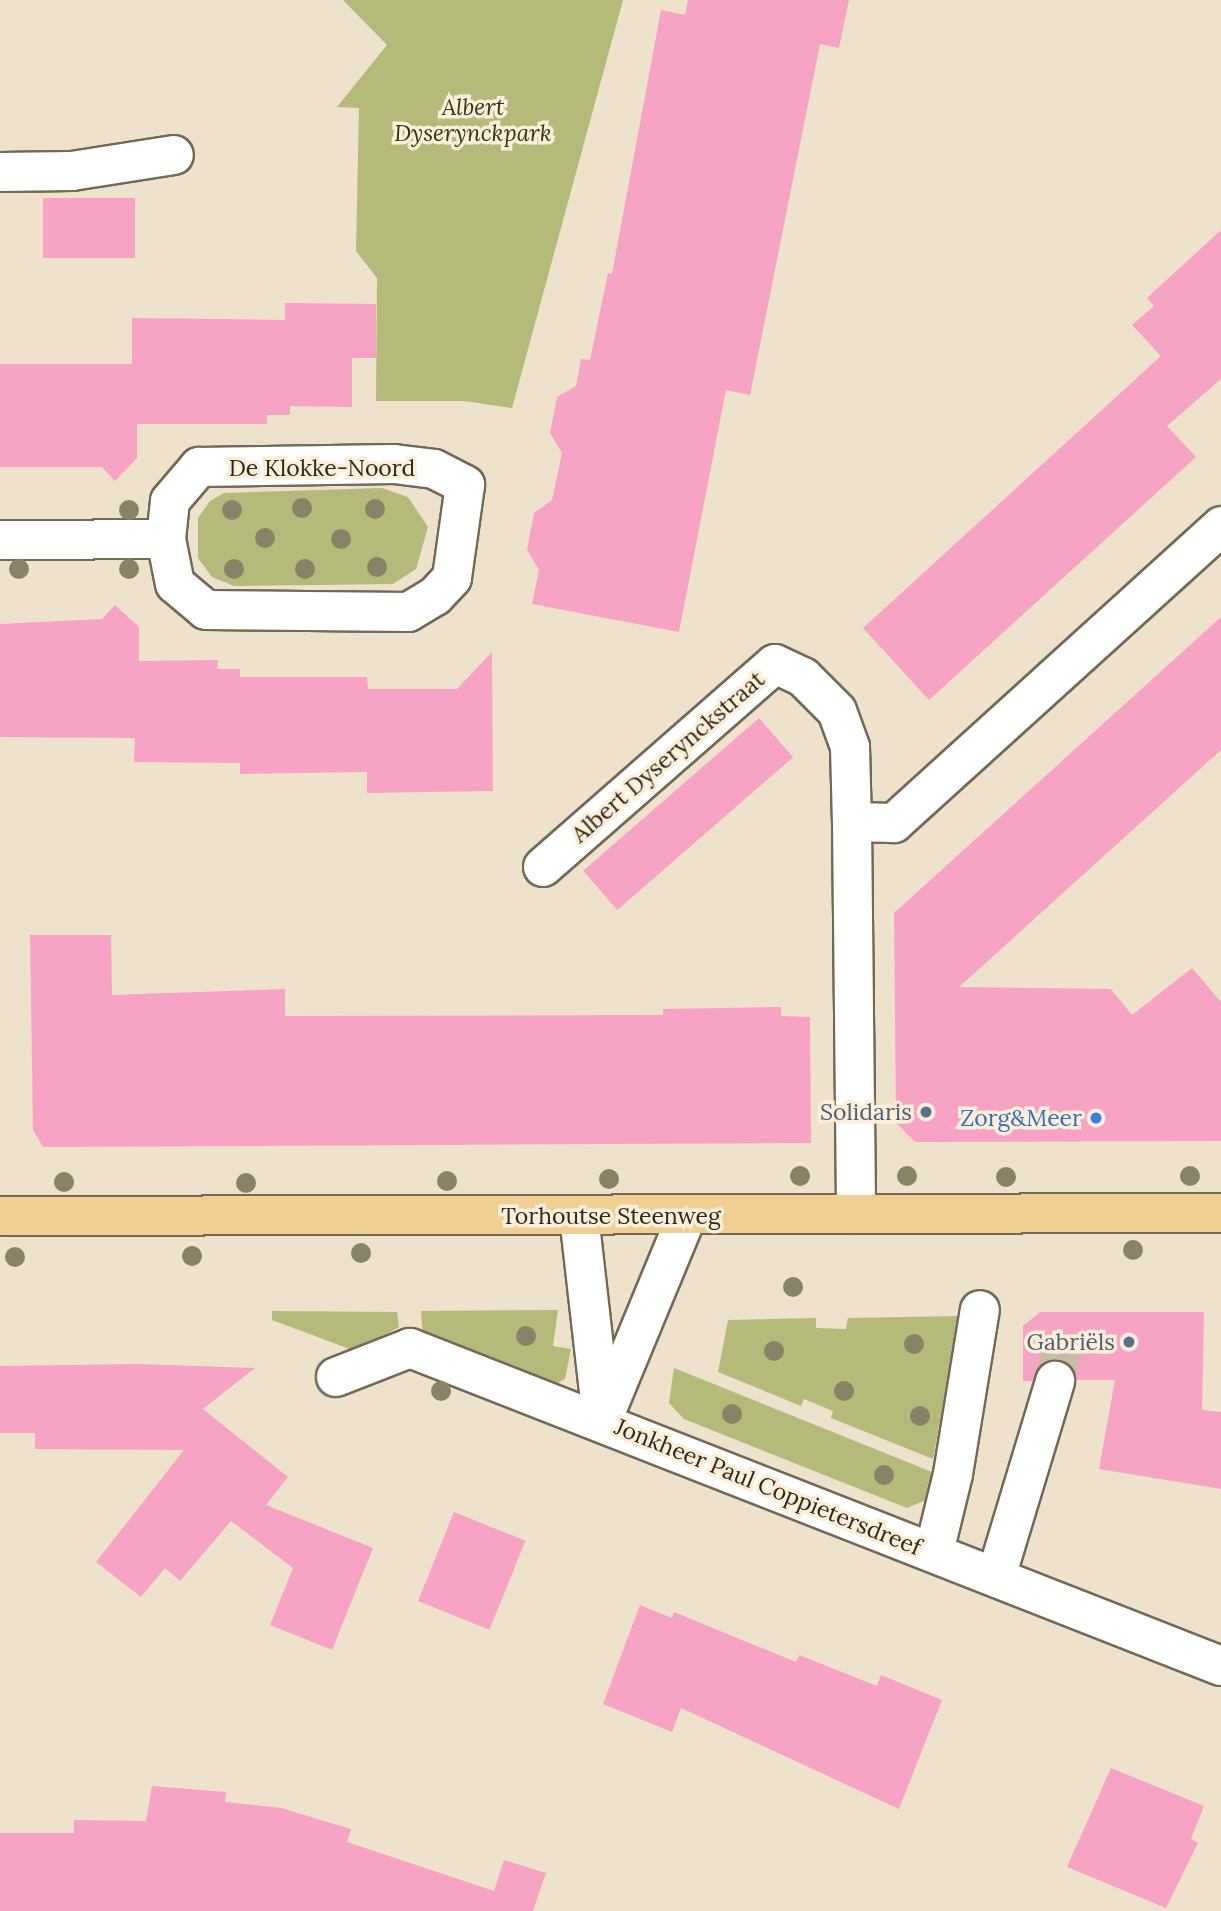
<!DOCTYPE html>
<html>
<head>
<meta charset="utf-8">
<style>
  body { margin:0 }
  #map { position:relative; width:1221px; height:1911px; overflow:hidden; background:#eee2cc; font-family:Lora,serif }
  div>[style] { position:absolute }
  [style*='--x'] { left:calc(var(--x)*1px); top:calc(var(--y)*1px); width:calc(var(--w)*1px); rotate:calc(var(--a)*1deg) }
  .green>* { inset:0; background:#b5b979 }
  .building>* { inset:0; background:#f7a3c4; transform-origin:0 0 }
  .minor-tunnel>* { height:38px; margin-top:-19px; transform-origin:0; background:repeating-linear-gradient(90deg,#c7bda9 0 38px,transparent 0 57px) }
  .roads { filter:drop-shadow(2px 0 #746956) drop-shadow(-2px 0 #746956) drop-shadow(0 2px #746956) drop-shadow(0 -2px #746956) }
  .minor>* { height:38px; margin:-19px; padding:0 19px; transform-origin:19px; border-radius:19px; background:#fff }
  .major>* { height:38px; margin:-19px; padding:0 19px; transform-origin:19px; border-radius:19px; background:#f1cf92 }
  .trees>* { width:20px; height:20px; margin:-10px; border-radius:50%; background:#888366 }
  .dots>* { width:19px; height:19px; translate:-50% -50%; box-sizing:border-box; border:4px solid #fcefd9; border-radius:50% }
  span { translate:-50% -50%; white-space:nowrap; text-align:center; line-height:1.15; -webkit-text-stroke:7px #fcefd9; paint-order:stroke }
  .park-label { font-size:23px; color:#353612; font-style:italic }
  .street-label { font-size:23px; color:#2c271f }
  .service-label { font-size:23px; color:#4e5e75 }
  .right { translate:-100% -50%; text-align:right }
  .shop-label { font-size:23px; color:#366cbe }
</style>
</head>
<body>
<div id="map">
  <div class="green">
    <i style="clip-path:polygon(343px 0,623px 0,512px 408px,464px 401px,376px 401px,377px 278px,356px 251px,359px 108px,337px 107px,387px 45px)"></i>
    <i style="clip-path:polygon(382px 488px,408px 497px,428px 527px,416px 569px,393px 584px,234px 586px,212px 577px,198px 558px,198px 518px,210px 501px,224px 493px)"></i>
    <i style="clip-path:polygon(558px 1310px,553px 1346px,571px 1349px,565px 1379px,554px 1385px,423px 1337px,421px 1311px)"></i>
    <i style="clip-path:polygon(272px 1311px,397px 1312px,399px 1327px,355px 1351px,272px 1320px)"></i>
    <i style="clip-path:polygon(959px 1316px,933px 1459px,831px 1418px,833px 1411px,804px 1399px,801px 1406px,718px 1372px,728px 1320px,816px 1318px,816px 1328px,846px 1329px,848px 1318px)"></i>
    <i style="clip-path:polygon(674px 1368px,932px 1472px,926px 1500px,907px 1508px,684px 1419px,669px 1403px)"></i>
  </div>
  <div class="building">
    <i style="clip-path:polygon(688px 0,849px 0,839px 48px,820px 44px,750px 395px,726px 390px,679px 632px,532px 604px,539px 570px,527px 550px,534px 513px,552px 500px,562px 453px,550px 433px,557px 397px,576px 386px,581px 359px,590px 360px,608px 273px,612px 274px,661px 10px,685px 15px)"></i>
    <i style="left:135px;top:198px;width:60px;height:92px;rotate:90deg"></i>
    <i style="clip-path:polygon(1221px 230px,1221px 379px,1167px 426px,1196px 457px,929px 700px,863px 628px,1161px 356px,1132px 325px,1154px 306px,1147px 298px)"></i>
    <i style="clip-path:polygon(285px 303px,376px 304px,376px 358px,352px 358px,352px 407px,290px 406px,290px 415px,267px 415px,267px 424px,137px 424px,137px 458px,115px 481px,102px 467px,0 467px,0 364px,132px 364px,132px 318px,285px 320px)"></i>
    <i style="clip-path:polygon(115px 605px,139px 627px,139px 661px,218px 660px,217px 669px,240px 669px,240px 677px,367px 677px,368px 689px,457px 689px,492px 652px,493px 791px,367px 793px,367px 772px,240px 774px,240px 763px,134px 762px,135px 738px,0 737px,0 624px,102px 619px)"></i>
    <i style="clip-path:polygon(1221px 617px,1221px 750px,959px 987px,1111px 989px,1132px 1015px,1192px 968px,1221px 1002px,1221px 1141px,915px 1142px,896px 1123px,894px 913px)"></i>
    <i style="left:759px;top:718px;width:52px;height:233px;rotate:49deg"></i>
    <i style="clip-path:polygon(30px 935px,111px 935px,112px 995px,285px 989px,285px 1016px,663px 1015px,663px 1009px,781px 1007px,781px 1016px,810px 1017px,811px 1143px,43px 1147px,33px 1130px)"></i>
    <i style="clip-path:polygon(1040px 1312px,1204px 1312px,1202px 1410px,1221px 1412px,1221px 1489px,1099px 1469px,1115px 1380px,1076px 1380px,1070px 1366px,1051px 1360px,1040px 1366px,1032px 1381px,1023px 1381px,1023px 1326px)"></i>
    <i style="clip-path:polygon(138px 1364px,255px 1368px,203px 1409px,288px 1477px,266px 1505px,373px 1548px,332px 1650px,270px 1625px,293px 1568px,231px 1521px,180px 1581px,165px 1568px,141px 1597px,96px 1562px,184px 1450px,35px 1449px,35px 1433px,0 1433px,0 1366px)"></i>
    <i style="left:454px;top:1512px;width:77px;height:96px;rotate:22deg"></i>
    <i style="clip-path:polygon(640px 1605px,672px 1618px,674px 1612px,796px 1662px,799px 1655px,877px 1686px,881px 1675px,942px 1700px,899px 1809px,681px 1708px,672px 1732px,603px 1704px)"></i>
    <i style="clip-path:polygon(1111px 1768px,1204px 1806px,1191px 1839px,1198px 1843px,1166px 1908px,1067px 1867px)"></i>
    <i style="clip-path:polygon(152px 1786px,226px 1792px,225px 1802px,281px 1808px,351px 1829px,347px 1842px,494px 1891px,504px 1860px,546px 1873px,533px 1911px,0 1911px,0 1833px,74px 1833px,74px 1820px,146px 1821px)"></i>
  </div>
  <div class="minor-tunnel">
    <i style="--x:1055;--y:1381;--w:30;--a:-78"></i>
  </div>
  <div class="roads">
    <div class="minor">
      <i style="--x:0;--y:172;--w:72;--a:-0.8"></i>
      <i style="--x:72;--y:171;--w:103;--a:-8.9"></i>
      <i style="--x:394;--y:464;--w:40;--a:7.1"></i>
      <i style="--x:434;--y:469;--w:35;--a:27"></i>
      <i style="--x:465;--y:485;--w:94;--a:98"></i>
      <i style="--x:452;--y:578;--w:25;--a:133"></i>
      <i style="--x:435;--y:596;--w:31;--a:149"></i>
      <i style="--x:408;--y:612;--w:202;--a:-179.4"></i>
      <i style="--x:206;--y:610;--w:40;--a:-140"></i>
      <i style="--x:175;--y:584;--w:46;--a:-101.3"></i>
      <i style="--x:166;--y:539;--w:38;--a:-84"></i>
      <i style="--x:170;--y:501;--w:45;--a:-49.5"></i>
      <i style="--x:199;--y:467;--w:195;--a:-0.9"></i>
      <i style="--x:0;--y:540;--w:166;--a:-0.3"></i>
      <i style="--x:852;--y:822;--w:392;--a:89.4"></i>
      <i style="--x:543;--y:867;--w:308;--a:-41.2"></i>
      <i style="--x:775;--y:664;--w:31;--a:25"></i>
      <i style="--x:803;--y:677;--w:48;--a:45"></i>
      <i style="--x:837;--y:711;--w:38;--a:70"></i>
      <i style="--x:850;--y:747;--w:75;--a:88.5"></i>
      <i style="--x:852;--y:822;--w:42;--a:1.4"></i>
      <i style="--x:894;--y:823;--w:442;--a:-42.2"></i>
      <i style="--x:579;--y:1216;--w:204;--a:83.5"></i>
      <i style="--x:336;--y:1377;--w:79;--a:-21.4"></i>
      <i style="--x:410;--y:1348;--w:871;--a:21.41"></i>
      <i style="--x:602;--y:1421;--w:222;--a:-67.5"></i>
      <i style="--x:934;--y:1552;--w:80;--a:-76.3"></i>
      <i style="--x:953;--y:1474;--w:166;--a:-80.7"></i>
      <i style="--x:996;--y:1577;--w:205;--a:-73.2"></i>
    </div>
    <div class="major">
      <i style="--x:0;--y:1216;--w:1221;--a:-0.14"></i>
    </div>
  </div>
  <div class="trees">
    <i style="left:302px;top:508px"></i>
    <i style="left:375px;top:509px"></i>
    <i style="left:129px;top:510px"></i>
    <i style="left:232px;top:510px"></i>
    <i style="left:265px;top:538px"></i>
    <i style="left:341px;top:539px"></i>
    <i style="left:377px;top:567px"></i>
    <i style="left:19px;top:569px"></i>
    <i style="left:129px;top:569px"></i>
    <i style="left:234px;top:569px"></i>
    <i style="left:305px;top:569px"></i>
    <i style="left:800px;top:1176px"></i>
    <i style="left:907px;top:1176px"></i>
    <i style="left:1190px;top:1176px"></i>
    <i style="left:1006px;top:1177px"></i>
    <i style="left:609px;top:1179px"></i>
    <i style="left:447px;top:1181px"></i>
    <i style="left:64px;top:1182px"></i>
    <i style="left:246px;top:1183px"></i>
    <i style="left:1133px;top:1250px"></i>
    <i style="left:361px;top:1253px"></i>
    <i style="left:192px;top:1256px"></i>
    <i style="left:15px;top:1257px"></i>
    <i style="left:793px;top:1287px"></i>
    <i style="left:526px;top:1336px"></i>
    <i style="left:914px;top:1344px"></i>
    <i style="left:774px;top:1351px"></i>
    <i style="left:441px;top:1391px"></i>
    <i style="left:844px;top:1391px"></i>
    <i style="left:732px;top:1414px"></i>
    <i style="left:920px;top:1416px"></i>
    <i style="left:884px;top:1475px"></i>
  </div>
  <div class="dots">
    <i style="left:926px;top:1112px;background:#5c6f8a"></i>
    <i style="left:1096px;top:1118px;background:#3f7fe0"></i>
    <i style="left:1129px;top:1342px;background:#5c6f8a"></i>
  </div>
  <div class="park-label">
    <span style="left:473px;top:120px">Albert<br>Dyserynckpark</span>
  </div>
  <div class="street-label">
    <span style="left:322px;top:468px">De Klokke-Noord</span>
    <span style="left:668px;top:757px;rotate:-41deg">Albert Dyserynckstraat</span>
    <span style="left:611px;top:1216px">Torhoutse Steenweg</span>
    <span style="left:768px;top:1487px;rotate:22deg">Jonkheer Paul Coppietersdreef</span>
  </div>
  <div class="service-label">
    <span class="right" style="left:912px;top:1112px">Solidaris</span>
    <span class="right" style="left:1115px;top:1342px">Gabriëls</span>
  </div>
  <div class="shop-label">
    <span class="right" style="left:1082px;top:1118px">Zorg&amp;Meer</span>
  </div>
</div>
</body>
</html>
